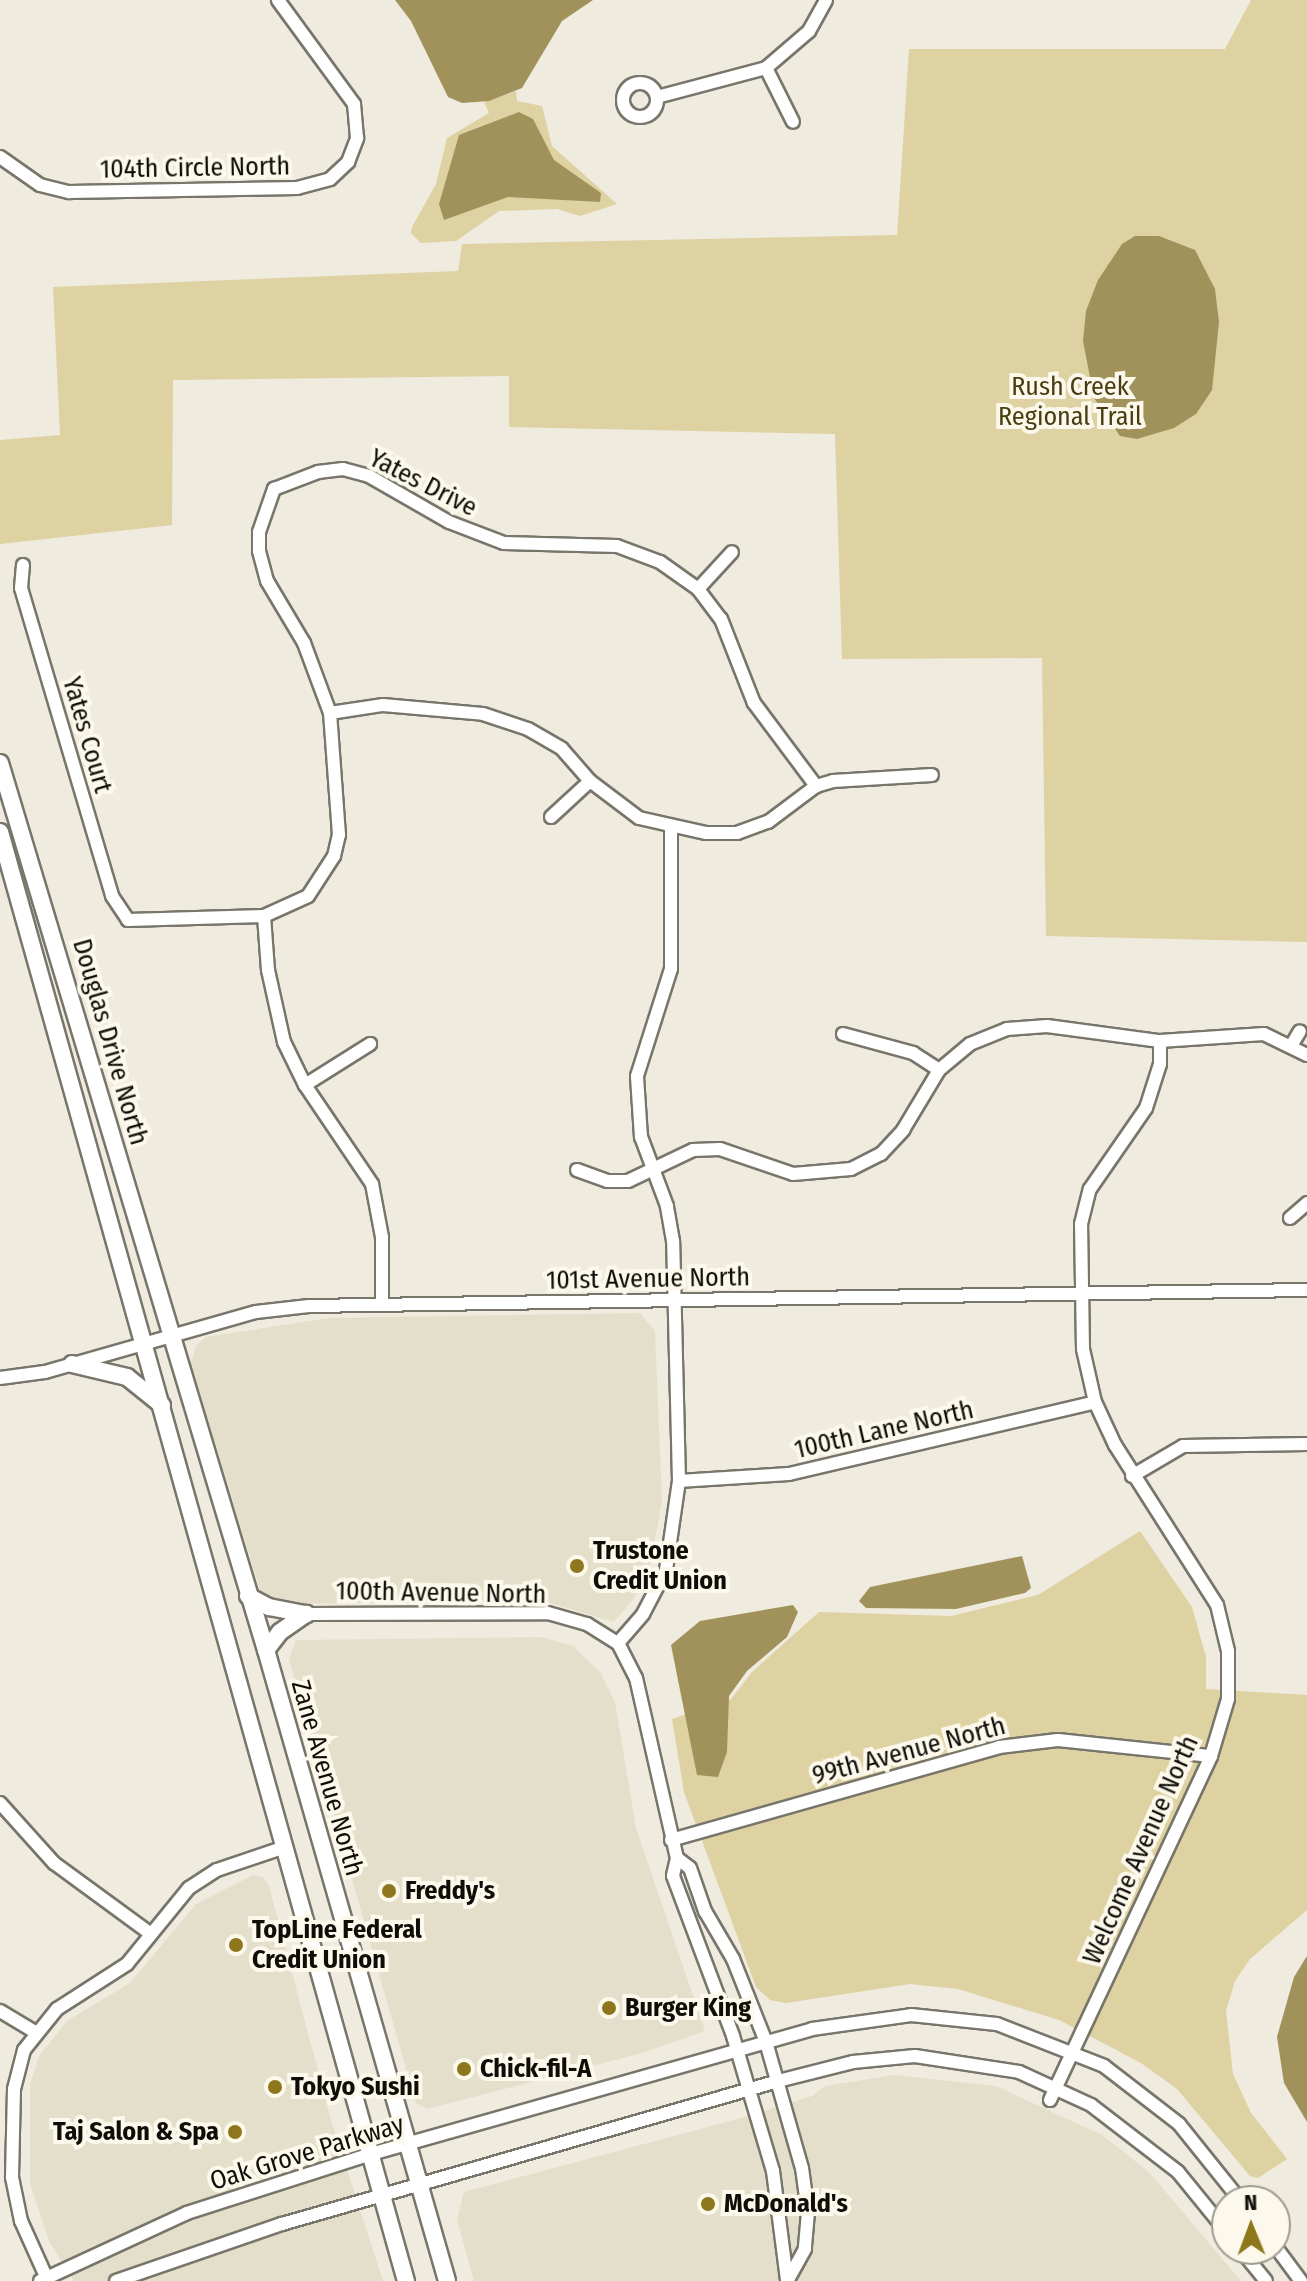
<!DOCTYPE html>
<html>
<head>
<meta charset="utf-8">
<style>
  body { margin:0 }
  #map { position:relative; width:1307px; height:2281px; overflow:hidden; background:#efebde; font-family:"Fira Sans Condensed",sans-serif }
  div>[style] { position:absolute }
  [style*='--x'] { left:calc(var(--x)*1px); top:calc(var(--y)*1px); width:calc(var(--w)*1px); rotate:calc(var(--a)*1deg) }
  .built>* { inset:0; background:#e4dfcb }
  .green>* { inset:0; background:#ded1a2 }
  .water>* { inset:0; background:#a1925b }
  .roads { filter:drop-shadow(2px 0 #78756a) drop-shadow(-2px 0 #78756a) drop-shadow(0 2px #78756a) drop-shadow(0 -2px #78756a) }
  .minor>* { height:12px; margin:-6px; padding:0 6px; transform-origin:6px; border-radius:6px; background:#fff }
  .minor>.ring { margin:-6px; padding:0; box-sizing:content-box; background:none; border:12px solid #fff; border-radius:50% }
  .major>* { height:16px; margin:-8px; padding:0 8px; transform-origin:8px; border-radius:8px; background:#fff }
  .dots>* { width:22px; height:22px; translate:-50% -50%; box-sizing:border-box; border:4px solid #fcf8eb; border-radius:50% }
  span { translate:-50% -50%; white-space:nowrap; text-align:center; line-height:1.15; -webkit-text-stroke:8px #fcf8eb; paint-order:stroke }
  .street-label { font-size:26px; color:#0e0d08 }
  .park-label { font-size:26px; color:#483d10 }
  .poi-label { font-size:26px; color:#0e0d08; font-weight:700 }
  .left { translate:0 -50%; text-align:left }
  .right { translate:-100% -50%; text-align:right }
  .north { position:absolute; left:1211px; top:2185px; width:80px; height:80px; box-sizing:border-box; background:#fcf8eb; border:2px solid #9d9a90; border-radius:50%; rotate:359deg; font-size:22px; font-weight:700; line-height:32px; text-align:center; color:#0e0d08 }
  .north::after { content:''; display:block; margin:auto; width:28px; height:36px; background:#8d761b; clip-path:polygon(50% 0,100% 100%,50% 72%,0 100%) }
</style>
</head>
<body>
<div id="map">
  <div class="built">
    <i style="clip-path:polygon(640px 1313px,655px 1331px,662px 1501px,650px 1566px,638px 1593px,614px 1622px,544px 1601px,278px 1604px,261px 1593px,191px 1364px,196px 1345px,206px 1337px,329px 1318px)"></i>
    <i style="clip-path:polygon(541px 1637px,573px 1646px,600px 1672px,615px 1702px,636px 1828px,705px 2031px,642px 2053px,427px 2109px,416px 2103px,289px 1659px,296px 1640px)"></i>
    <i style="clip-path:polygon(253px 1875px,263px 1877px,269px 1886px,331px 2120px,383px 2281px,74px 2281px,49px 2241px,30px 2184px,30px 2085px,39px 2056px,67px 2021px,130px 1983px,196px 1904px)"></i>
    <i style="clip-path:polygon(894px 2075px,996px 2086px,1102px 2135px,1149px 2172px,1241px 2281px,474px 2281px,457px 2220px,464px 2192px,734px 2120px,812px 2096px,825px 2086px)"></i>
  </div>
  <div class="green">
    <i style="clip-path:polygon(1251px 0,1307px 0,1307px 942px,1046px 936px,1042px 658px,842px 659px,835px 434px,509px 427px,509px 376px,173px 380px,172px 525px,0 544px,0 440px,60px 435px,53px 287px,458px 271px,462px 244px,897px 235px,909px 49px,1225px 49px)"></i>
    <i style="clip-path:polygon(516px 91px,517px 101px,542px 106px,552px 146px,617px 204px,580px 216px,557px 209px,499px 211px,456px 241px,421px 243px,411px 233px,412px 227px,436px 184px,447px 138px,489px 113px,484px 102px)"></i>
    <i style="clip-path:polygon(1140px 1531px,1192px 1607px,1206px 1657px,1206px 1689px,1307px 1695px,1307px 1910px,1250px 1959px,1235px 1981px,1226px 2011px,1233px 2074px,1251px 2113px,1287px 2159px,1258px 2178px,1250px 2176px,1177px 2089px,1141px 2063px,1059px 2020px,958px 1989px,910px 1984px,786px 2003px,770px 2000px,756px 1987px,684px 1792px,672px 1719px,731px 1699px,752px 1672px,819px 1612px,951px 1616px,1038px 1595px)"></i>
  </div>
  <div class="water">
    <i style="clip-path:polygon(395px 0,593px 0,562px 21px,522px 88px,489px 101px,462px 103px,448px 97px,411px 21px)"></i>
    <i style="clip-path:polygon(519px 112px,533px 119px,554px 160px,601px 193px,600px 202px,508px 197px,444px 220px,439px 204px,459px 135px)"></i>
    <i style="clip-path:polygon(1135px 236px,1159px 236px,1195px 250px,1215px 289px,1219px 322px,1212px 390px,1196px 414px,1174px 428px,1137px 439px,1120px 436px,1094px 398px,1083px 341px,1086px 311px,1098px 280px,1122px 244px)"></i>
    <i style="clip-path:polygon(1022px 1556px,1031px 1588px,1025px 1593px,956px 1609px,866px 1608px,859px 1601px,870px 1587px)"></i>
    <i style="clip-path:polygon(793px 1605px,798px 1612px,787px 1637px,747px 1671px,729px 1696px,727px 1752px,718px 1777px,697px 1775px,671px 1645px,700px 1621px)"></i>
    <i style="clip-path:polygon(1307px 1956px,1307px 2122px,1284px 2083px,1277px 2037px,1294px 1977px)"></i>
  </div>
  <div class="roads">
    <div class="minor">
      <i style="--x:766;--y:68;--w:60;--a:63.4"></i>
      <i class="ring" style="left:623px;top:83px;width:22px;height:22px"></i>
      <i style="--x:657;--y:97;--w:113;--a:-14.9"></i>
      <i style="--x:766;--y:68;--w:57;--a:-40.7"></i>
      <i style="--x:809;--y:31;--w:35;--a:-61"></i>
      <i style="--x:0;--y:157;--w:49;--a:35"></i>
      <i style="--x:40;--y:185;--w:30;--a:14"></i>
      <i style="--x:69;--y:192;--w:228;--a:-1"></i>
      <i style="--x:297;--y:188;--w:34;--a:-15"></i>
      <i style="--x:330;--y:179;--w:25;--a:-43"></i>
      <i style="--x:348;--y:162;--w:26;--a:-69"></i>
      <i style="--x:357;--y:138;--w:34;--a:-95"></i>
      <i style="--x:354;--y:104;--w:129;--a:-126.2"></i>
      <i style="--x:23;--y:565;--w:23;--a:95"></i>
      <i style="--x:21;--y:588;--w:321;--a:73.5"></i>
      <i style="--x:112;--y:896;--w:29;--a:56"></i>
      <i style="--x:128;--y:920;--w:136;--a:-1.7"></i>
      <i style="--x:264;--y:916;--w:48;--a:-24.4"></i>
      <i style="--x:308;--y:896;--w:48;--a:-57"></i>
      <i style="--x:334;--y:856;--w:22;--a:-77"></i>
      <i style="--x:339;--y:835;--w:122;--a:-94.2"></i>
      <i style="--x:330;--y:713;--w:75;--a:-110.4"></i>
      <i style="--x:304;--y:643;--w:72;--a:-120.8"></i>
      <i style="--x:267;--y:581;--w:31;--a:-105"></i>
      <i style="--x:259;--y:551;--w:19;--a:-90"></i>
      <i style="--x:259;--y:532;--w:46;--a:-70.8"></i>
      <i style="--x:274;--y:489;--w:47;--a:-21.1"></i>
      <i style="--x:318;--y:472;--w:25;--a:-7"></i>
      <i style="--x:343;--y:469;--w:27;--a:15"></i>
      <i style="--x:369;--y:476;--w:92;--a:29.9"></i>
      <i style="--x:449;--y:522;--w:59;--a:20.9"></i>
      <i style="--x:504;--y:543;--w:113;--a:1.5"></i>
      <i style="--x:617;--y:546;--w:46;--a:20.4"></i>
      <i style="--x:660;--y:562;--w:47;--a:35.4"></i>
      <i style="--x:698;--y:589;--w:38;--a:53"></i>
      <i style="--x:721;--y:619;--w:90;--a:68.6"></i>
      <i style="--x:754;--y:703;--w:104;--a:53.2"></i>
      <i style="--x:698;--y:589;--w:50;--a:-47.4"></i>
      <i style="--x:330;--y:713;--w:54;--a:-8.6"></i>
      <i style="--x:383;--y:705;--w:100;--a:5.1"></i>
      <i style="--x:483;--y:714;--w:47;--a:18.4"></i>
      <i style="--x:528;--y:729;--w:39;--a:30"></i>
      <i style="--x:562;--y:749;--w:43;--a:48.8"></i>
      <i style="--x:590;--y:781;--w:61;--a:37.1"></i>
      <i style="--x:639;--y:818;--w:69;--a:12.6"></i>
      <i style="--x:706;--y:833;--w:31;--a:0"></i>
      <i style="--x:737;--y:833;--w:33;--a:-20"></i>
      <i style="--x:768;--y:822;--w:60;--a:-36.9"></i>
      <i style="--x:816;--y:786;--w:18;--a:-16"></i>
      <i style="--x:833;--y:781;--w:99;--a:-3.5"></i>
      <i style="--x:551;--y:817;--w:53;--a:-42.7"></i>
      <i style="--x:264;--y:916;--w:54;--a:85.8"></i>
      <i style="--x:268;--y:970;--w:74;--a:77.5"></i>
      <i style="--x:284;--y:1042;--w:48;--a:64"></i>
      <i style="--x:305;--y:1085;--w:120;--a:55.9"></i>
      <i style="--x:372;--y:1184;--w:54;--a:79.3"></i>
      <i style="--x:382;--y:1237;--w:68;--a:90"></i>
      <i style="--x:843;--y:1034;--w:73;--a:15.2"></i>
      <i style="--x:913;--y:1053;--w:31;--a:33"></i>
      <i style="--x:1291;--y:1046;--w:17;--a:-59"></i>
      <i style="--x:305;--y:1085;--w:77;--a:-32.2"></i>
      <i style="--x:577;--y:1170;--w:32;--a:20"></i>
      <i style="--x:607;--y:1181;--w:21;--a:0"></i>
      <i style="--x:628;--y:1181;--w:72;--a:-25.5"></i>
      <i style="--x:693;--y:1150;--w:27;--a:-2"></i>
      <i style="--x:720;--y:1149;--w:77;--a:18.9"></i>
      <i style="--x:793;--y:1174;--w:58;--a:-4.9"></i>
      <i style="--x:851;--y:1169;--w:34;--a:-27"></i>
      <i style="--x:881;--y:1154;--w:33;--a:-47"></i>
      <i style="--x:903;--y:1130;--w:70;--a:-59"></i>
      <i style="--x:939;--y:1070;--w:40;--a:-40"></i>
      <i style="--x:970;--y:1044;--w:40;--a:-22"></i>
      <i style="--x:1007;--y:1029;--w:40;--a:-4.3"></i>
      <i style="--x:1047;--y:1026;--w:114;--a:7.6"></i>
      <i style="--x:1160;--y:1041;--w:104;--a:-3.9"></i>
      <i style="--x:1264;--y:1034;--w:48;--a:26"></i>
      <i style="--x:1290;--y:1218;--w:23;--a:-41"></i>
      <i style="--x:0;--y:1378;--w:45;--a:-7.6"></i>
      <i style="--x:45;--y:1372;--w:219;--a:-15.9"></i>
      <i style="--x:256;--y:1312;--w:53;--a:-6.5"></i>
      <i style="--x:309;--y:1306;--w:998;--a:-0.92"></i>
      <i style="--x:1132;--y:1476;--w:59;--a:-30.5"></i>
      <i style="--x:1183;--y:1446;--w:124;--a:-0.9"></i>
      <i style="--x:679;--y:1481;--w:110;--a:-3.6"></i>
      <i style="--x:789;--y:1474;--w:314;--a:-13.2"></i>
      <i style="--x:306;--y:1614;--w:242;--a:-0.2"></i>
      <i style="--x:548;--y:1613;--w:41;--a:15.8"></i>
      <i style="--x:587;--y:1624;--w:36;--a:32"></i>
      <i style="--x:618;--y:1643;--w:38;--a:-49"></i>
      <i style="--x:643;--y:1614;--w:50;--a:-62.4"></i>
      <i style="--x:666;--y:1570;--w:90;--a:-81.7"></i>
      <i style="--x:679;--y:1481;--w:240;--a:-91.4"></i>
      <i style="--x:673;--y:1241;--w:36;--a:-100"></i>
      <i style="--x:667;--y:1206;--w:74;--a:-110.6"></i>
      <i style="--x:641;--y:1137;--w:61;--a:-93.8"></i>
      <i style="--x:637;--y:1076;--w:112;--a:-72.4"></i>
      <i style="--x:671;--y:969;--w:140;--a:-90"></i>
      <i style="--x:618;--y:1643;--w:39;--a:63"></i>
      <i style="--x:636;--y:1678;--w:185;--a:77.2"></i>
      <i style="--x:677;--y:1858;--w:18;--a:103"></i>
      <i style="--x:673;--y:1876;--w:171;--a:69.4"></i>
      <i style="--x:733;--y:2036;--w:141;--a:73.5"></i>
      <i style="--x:773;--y:2171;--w:110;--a:82.7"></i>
      <i style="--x:0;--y:1803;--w:81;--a:48"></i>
      <i style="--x:54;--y:1863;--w:120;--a:36.2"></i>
      <i style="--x:671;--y:1840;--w:341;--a:-15.8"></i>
      <i style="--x:999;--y:1747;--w:59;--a:-6.8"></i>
      <i style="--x:1058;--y:1740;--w:154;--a:6"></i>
      <i style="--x:677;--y:1858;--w:16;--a:38"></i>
      <i style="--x:690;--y:1868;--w:46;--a:70.8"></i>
      <i style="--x:705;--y:1911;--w:56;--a:59.7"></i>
      <i style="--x:733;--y:1959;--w:89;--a:68.3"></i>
      <i style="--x:766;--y:2042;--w:131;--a:74.1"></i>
      <i style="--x:802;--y:2168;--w:44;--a:82.2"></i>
      <i style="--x:808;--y:2212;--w:37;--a:95"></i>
      <i style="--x:805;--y:2249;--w:37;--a:119"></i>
      <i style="--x:0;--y:2011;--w:41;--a:31"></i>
      <i style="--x:1050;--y:2100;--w:380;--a:-64.9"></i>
      <i style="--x:1211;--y:1756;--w:59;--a:-73.4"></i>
      <i style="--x:1228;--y:1699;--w:48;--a:-90"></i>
      <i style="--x:1228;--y:1651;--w:47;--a:-103.4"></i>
      <i style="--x:1217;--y:1605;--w:190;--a:-122.5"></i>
      <i style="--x:1115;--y:1445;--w:47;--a:-114.9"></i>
      <i style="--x:1095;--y:1402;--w:54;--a:-102.8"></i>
      <i style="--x:1083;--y:1349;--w:125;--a:-90.9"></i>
      <i style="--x:1081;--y:1224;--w:36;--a:-76"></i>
      <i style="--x:1090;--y:1189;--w:98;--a:-55.3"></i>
      <i style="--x:1146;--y:1108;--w:46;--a:-72.3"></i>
      <i style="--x:1160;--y:1064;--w:23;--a:-90"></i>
      <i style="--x:1275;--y:2246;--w:44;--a:53.4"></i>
      <i style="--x:1240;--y:2249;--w:41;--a:50.9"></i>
      <i style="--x:40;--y:2281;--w:162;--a:-24.8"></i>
      <i style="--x:187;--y:2213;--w:193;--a:-17.8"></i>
      <i style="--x:371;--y:2154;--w:458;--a:-15.8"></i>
      <i style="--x:812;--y:2029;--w:100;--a:-8"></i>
      <i style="--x:911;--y:2015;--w:86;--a:6"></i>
      <i style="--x:997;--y:2024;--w:115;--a:21.4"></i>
      <i style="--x:1104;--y:2066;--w:95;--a:37.7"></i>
      <i style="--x:1179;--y:2124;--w:99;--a:51.2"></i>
      <i style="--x:48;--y:2281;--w:66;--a:-114.2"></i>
      <i style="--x:21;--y:2221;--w:45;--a:-101.6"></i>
      <i style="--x:12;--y:2177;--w:88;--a:-88.7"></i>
      <i style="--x:14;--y:2089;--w:40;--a:-75.6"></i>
      <i style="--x:24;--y:2050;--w:53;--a:-51.2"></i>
      <i style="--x:57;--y:2009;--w:83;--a:-32.7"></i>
      <i style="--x:127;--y:1964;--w:98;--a:-50.8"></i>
      <i style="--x:189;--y:1888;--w:33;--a:-33"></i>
      <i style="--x:217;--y:1870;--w:69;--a:-18.7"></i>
      <i style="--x:116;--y:2281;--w:176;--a:-19"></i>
      <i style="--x:282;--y:2224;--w:516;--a:-16.08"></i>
      <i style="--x:778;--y:2081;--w:77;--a:-14.2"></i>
      <i style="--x:853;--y:2062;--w:62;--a:-5.5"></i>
      <i style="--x:915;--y:2056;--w:105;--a:8.7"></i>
      <i style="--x:1019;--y:2072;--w:79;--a:24.6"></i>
      <i style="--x:1091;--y:2105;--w:110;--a:37.6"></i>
      <i style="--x:1178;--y:2172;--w:77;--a:50.8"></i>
    </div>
    <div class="major">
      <i style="--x:0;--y:763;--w:926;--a:73.31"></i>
      <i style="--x:266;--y:1650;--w:656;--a:73.99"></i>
      <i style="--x:0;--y:832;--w:1505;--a:74.35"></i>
      <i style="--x:72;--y:1364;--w:57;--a:13.3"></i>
      <i style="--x:127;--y:1377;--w:45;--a:38.7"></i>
      <i style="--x:248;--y:1596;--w:24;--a:28"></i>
      <i style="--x:269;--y:1607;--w:38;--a:11"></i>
      <i style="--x:266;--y:1650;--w:23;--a:-52"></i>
      <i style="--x:280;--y:1632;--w:32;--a:-35"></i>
    </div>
  </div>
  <div class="dots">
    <i style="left:577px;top:1566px;background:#8d761b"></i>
    <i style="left:389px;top:1891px;background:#8d761b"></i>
    <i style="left:236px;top:1945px;background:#8d761b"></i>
    <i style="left:609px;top:2008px;background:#8d761b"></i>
    <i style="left:464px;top:2069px;background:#8d761b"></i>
    <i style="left:275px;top:2087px;background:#8d761b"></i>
    <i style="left:235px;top:2132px;background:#8d761b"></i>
    <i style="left:708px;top:2204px;background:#8d761b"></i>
  </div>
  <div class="street-label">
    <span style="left:195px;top:168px;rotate:-1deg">104th Circle North</span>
    <span style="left:423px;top:483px;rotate:27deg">Yates Drive</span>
    <span style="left:87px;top:735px;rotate:74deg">Yates Court</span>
    <span style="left:110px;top:1042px;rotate:74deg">Douglas Drive North</span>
    <span style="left:648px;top:1279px;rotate:-1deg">101st Avenue North</span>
    <span style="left:884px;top:1430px;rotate:-13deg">100th Lane North</span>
    <span style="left:441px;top:1593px;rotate:1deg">100th Avenue North</span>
    <span style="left:909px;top:1751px;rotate:-15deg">99th Avenue North</span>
    <span style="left:327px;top:1778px;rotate:74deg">Zane Avenue North</span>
    <span style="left:1141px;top:1850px;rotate:-66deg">Welcome Avenue North</span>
    <span style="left:307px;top:2153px;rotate:-17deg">Oak Grove Parkway</span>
  </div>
  <div class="park-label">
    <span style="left:1070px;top:402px">Rush Creek<br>Regional Trail</span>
  </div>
  <div class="poi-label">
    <span class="left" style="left:593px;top:1566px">Trustone<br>Credit Union</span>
    <span class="left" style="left:405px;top:1891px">Freddy's</span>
    <span class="left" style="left:252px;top:1945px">TopLine Federal<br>Credit Union</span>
    <span class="left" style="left:625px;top:2008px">Burger King</span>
    <span class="left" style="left:480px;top:2069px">Chick-fil-A</span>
    <span class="left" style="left:291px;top:2087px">Tokyo Sushi</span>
    <span class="right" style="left:219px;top:2132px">Taj Salon &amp; Spa</span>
    <span class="left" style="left:724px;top:2204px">McDonald's</span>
  </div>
  <div class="north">N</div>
</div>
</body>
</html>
